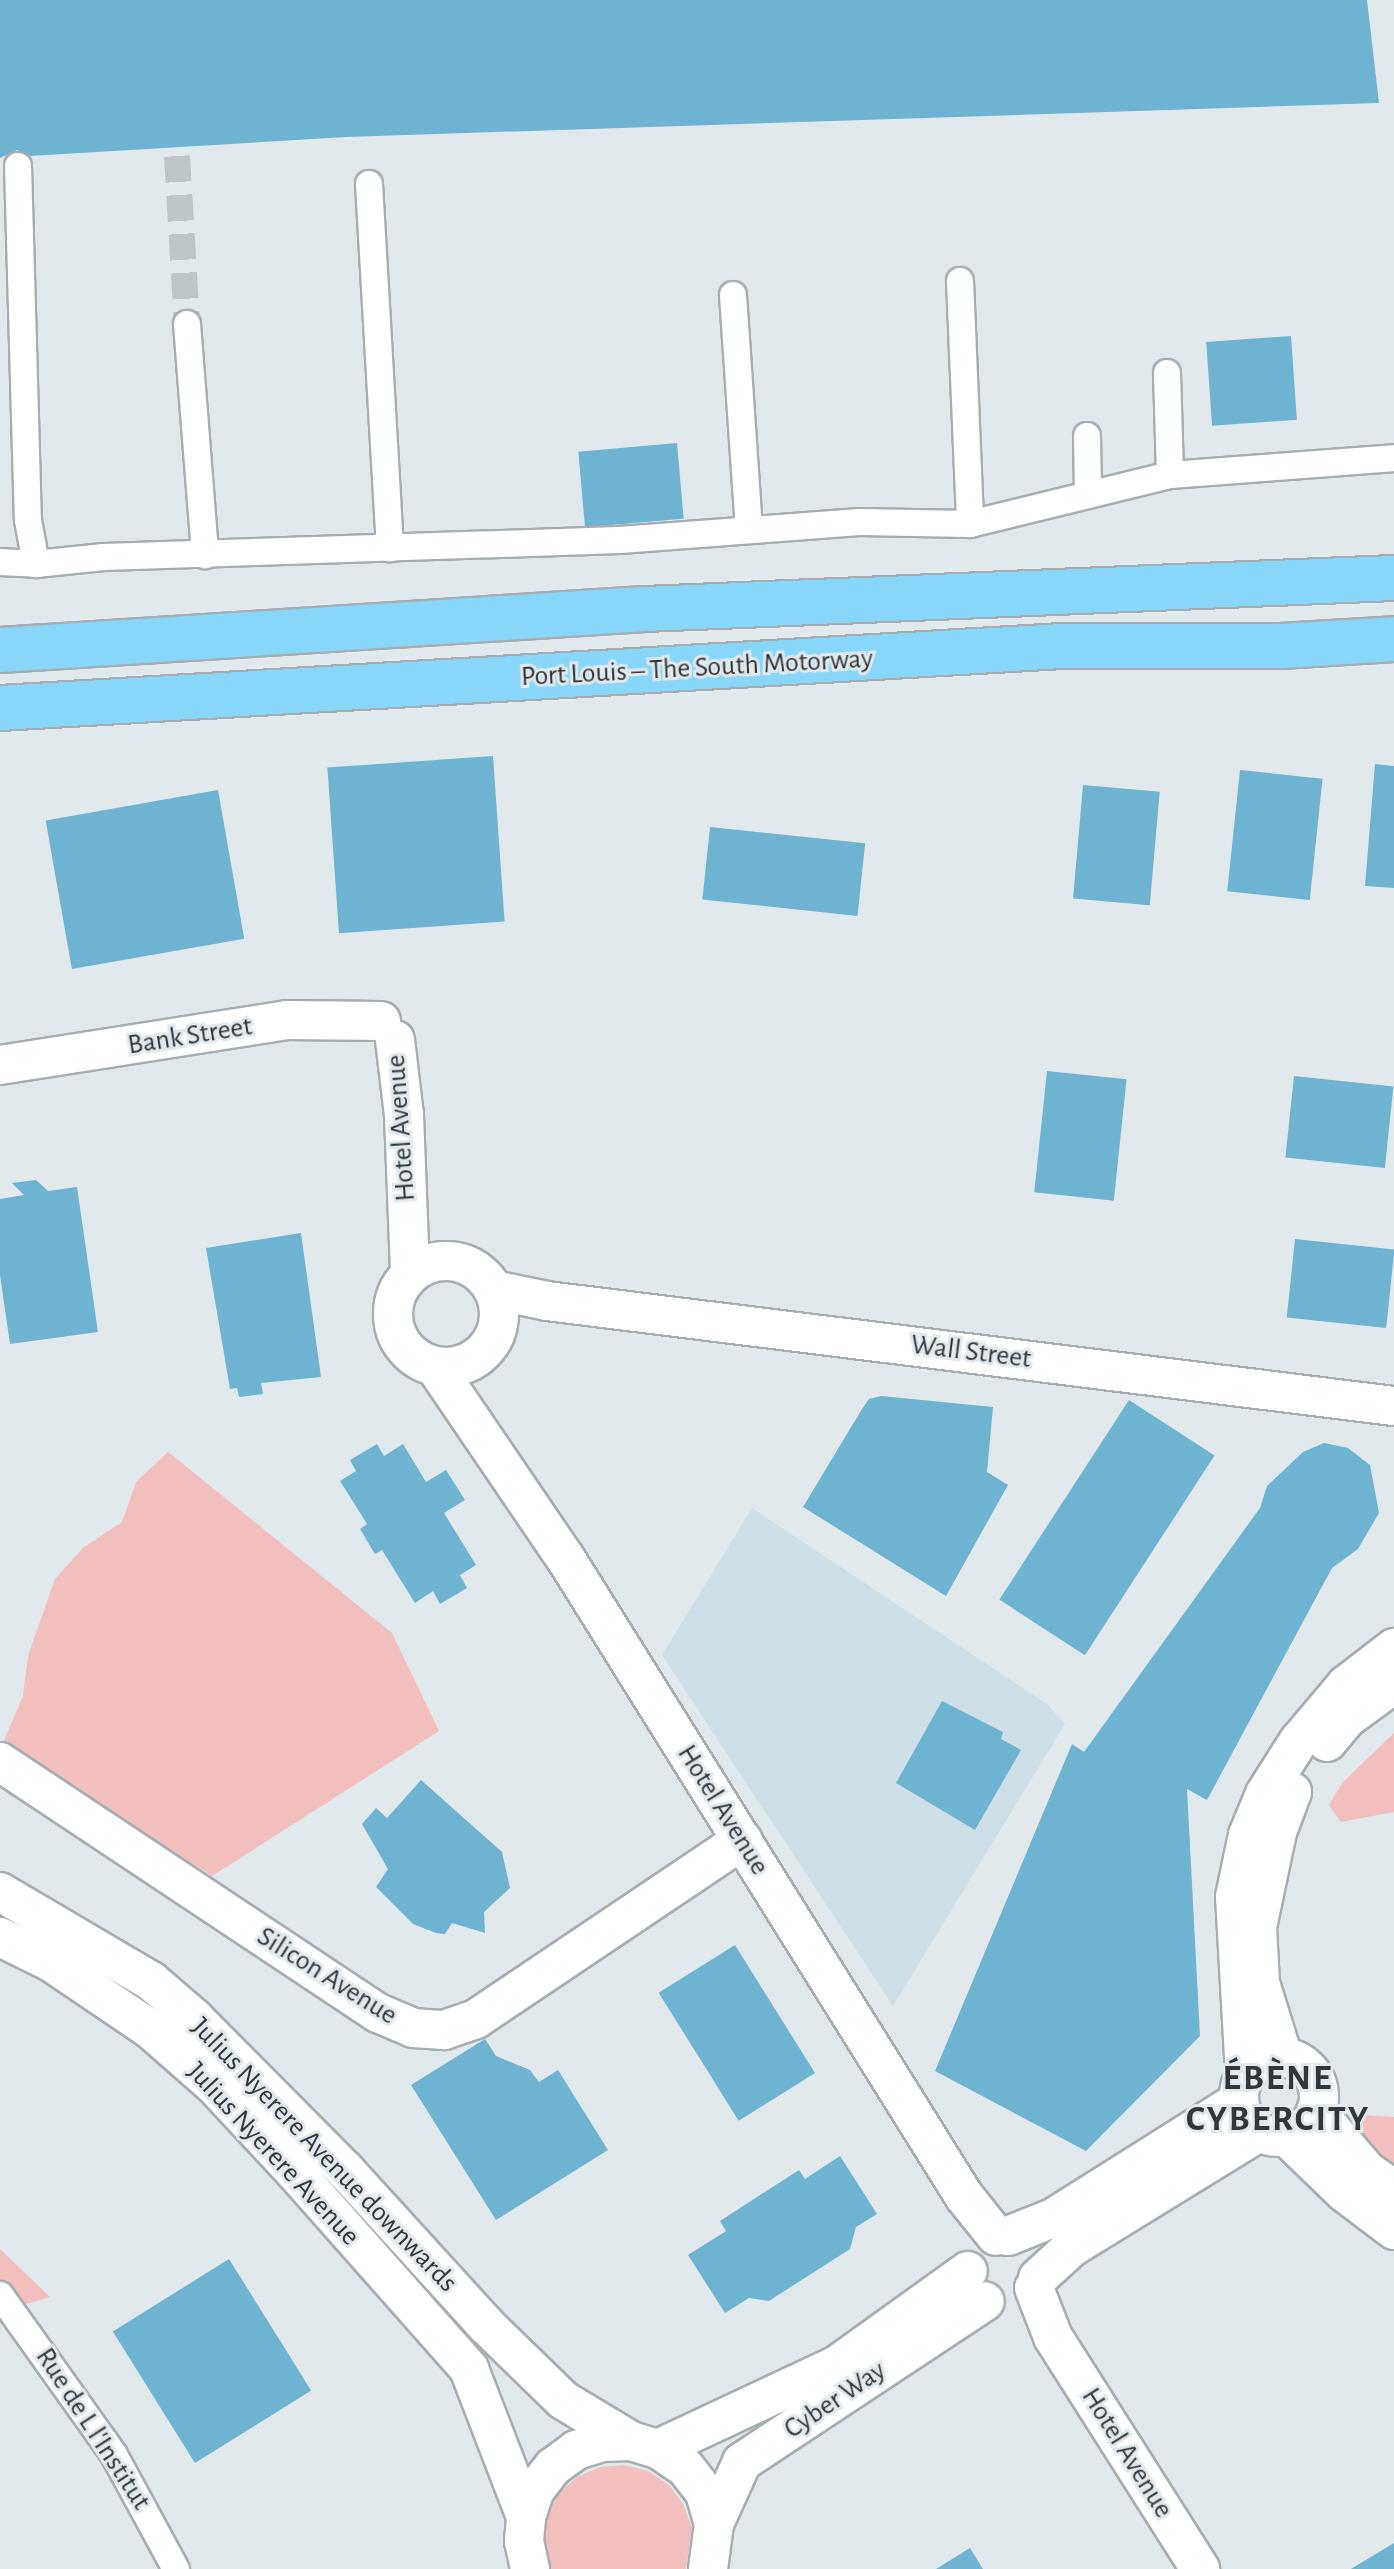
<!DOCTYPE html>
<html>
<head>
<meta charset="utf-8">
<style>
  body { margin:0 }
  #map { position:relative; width:1394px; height:2569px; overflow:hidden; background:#e1e9ed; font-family:"Alegreya Sans",sans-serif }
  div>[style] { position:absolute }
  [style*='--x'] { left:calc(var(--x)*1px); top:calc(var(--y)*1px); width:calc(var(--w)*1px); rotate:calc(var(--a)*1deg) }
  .built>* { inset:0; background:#cfdfe7 }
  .green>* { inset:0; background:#f2bebe }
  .building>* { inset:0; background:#6eb3d2; transform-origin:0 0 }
  .street-tunnel>* { height:26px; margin-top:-13px; transform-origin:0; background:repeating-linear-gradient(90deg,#bec5c9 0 26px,transparent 0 39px) }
  .roads { filter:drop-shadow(2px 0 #a6aeb2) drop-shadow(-2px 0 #a6aeb2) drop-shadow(0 2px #a6aeb2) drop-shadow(0 -2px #a6aeb2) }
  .street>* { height:26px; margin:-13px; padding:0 13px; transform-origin:13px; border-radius:13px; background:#fff }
  .secondary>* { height:38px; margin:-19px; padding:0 19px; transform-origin:19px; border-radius:19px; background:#fff }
  .secondary>.ring { margin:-19px; padding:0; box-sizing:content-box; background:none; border:38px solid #fff; border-radius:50% }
  .highway>* { height:44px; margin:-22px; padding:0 22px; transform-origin:22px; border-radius:22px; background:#88d7fb }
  span { translate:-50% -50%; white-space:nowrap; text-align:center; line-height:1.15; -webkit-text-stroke:6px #e1e9ed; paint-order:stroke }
  .street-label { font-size:28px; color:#333638 }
  .district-label { font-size:36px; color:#333638; font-weight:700; letter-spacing:2px }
</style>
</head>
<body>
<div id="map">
  <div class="built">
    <i style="clip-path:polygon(752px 1508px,1048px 1705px,1065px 1724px,893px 2006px,662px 1655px)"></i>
  </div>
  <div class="green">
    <i style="clip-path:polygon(168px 1452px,392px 1633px,439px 1731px,212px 1876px,3px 1743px,23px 1696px,28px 1656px,55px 1579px,83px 1548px,122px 1522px,136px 1482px)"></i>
    <i style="clip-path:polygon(1394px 1733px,1394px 1812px,1341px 1822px,1329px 1805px,1343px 1782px)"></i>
    <i style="clip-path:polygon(1361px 2115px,1394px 2117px,1394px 2178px,1336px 2123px)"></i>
    <i style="clip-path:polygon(0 2249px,50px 2297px,13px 2308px,0 2295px)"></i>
    <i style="clip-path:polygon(624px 2465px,648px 2471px,669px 2485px,683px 2504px,692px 2528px,686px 2569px,550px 2569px,543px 2539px,547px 2515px,559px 2493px,577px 2477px,600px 2467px)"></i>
  </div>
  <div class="building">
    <i style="clip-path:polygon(0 0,1367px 0,1379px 103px,346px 137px,30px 156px,17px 150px,0 158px)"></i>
    <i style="left:1291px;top:336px;width:84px;height:85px;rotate:86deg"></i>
    <i style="left:677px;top:443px;width:76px;height:99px;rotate:85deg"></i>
    <i style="left:493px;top:756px;width:166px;height:166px;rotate:86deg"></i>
    <i style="clip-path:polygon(1375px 764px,1394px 766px,1394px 888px,1365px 886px)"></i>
    <i style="left:1240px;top:770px;width:83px;height:122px;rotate:6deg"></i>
    <i style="left:1083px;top:785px;width:77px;height:114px;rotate:5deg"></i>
    <i style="left:218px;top:790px;width:151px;height:175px;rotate:80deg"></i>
    <i style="left:710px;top:827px;width:156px;height:73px;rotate:6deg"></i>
    <i style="left:1047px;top:1071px;width:80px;height:122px;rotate:6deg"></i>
    <i style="left:1294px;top:1076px;width:100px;height:82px;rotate:6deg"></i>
    <i style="clip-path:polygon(36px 1180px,48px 1191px,77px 1187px,98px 1332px,10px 1344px,0 1275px,0 1199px,24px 1195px,12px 1183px)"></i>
    <i style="clip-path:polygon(301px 1233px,321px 1377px,261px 1383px,263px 1394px,239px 1397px,237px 1388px,230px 1389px,206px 1248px)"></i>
    <i style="left:1295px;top:1239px;width:100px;height:79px;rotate:6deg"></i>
    <i style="clip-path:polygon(881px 1396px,993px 1407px,987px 1472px,1008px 1485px,946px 1596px,803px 1507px,862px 1409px,869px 1399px)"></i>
    <i style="left:1129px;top:1400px;width:102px;height:238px;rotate:33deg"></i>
    <i style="clip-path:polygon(1324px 1443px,1348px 1448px,1370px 1465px,1379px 1513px,1358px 1549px,1332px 1568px,1207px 1800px,1187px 1789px,1200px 2036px,1086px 2151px,935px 2071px,1072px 1744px,1084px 1752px,1260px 1508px,1267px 1486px,1303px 1452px)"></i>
    <i style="clip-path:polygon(377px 1444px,384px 1456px,403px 1444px,426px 1482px,446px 1470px,465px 1500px,444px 1513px,476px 1565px,460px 1575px,467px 1588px,440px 1604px,433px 1591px,415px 1603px,382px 1550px,375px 1554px,360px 1529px,367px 1524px,340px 1481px,356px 1471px,350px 1460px)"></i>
    <i style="clip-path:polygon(942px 1701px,1003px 1732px,1001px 1739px,1021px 1750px,975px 1830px,896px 1783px)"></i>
    <i style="clip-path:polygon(421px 1780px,502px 1852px,510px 1888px,484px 1912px,485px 1933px,452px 1923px,445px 1934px,436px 1933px,413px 1924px,376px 1887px,388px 1869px,362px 1824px,376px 1808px,387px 1818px)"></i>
    <i style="left:735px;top:1945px;width:151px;height:90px;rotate:58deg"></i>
    <i style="clip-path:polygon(485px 2039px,496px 2056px,530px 2070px,539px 2082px,558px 2070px,608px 2150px,496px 2220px,411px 2085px)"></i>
    <i style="clip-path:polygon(840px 2156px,877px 2214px,856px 2227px,850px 2249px,769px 2301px,749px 2298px,725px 2313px,688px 2255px,726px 2231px,720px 2221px,799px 2170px,805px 2179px)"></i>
    <i style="left:229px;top:2259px;width:155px;height:137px;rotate:58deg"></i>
    <i style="clip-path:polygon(1394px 2543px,1394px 2569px,1351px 2569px)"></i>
    <i style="clip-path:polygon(970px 2548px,983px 2569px,936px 2569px)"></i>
  </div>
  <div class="street-tunnel">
    <i style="--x:177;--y:156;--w:168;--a:86.6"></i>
  </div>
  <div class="roads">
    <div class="street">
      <i style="--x:18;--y:166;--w:354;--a:88.4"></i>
      <i style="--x:28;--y:520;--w:45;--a:79.7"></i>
      <i style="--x:369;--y:184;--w:365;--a:86.7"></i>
      <i style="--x:960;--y:281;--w:243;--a:87.6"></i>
      <i style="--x:733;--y:295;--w:233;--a:86.1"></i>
      <i style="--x:187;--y:324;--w:232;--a:85.5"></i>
      <i style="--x:1167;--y:373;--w:102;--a:88.3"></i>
      <i style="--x:1087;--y:436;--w:59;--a:89"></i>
      <i style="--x:0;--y:562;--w:36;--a:3"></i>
      <i style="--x:36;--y:564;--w:68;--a:-5.9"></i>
      <i style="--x:104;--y:557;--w:516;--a:-1.89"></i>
      <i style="--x:620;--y:540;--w:240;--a:-4.3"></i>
      <i style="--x:859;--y:522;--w:111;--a:1"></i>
      <i style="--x:970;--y:524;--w:206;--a:-13.8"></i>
      <i style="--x:1170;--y:475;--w:225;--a:-4.3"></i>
      <i style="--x:0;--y:2295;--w:196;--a:54.5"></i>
      <i style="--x:114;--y:2455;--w:130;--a:61.5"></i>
    </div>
    <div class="secondary">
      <i style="--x:395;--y:1040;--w:76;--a:83.2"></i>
      <i style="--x:404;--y:1115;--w:159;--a:87.8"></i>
      <i style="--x:0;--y:1065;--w:291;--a:-8.9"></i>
      <i style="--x:287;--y:1020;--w:94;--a:0.6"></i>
      <i class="ring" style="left:393px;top:1261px;width:68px;height:68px"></i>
      <i style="--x:494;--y:1290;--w:54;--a:11.7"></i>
      <i style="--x:547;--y:1301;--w:853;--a:7.07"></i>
      <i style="--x:436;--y:1368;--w:231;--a:55.8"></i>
      <i style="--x:566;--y:1559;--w:751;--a:58"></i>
      <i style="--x:964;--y:2196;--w:51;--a:51.3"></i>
      <i style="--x:1327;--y:1742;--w:30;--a:-50"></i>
      <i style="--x:1346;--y:1719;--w:59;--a:-36.1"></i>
      <i style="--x:0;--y:1762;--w:454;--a:33.6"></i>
      <i style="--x:378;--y:2013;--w:38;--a:23"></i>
      <i style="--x:413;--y:2028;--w:31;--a:4"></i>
      <i style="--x:444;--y:2030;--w:34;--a:-19"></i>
      <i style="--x:476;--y:2019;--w:321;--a:-33.9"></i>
      <i style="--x:0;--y:1892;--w:175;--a:30.5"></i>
      <i style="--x:151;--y:1981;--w:57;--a:40.7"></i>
      <i style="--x:194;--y:2018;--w:214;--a:45.2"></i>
      <i style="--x:345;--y:2170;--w:210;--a:47.7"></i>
      <i style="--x:486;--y:2325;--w:107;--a:44.2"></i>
      <i style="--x:563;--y:2400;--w:79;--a:31.1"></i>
      <i style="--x:0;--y:1937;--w:57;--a:26.1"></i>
      <i style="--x:51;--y:1962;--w:120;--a:34.1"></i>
      <i style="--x:150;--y:2029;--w:86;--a:41.2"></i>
      <i style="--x:215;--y:2086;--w:117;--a:47.1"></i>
      <i style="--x:295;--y:2172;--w:263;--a:48.5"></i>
      <i style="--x:469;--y:2369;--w:159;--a:68.9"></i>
      <i style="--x:1283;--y:2057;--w:77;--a:-107.3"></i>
      <i style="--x:1260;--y:1983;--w:56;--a:-93.1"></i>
      <i style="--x:1257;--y:1927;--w:97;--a:-78.1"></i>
      <i style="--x:1277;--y:1832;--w:43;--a:-69.4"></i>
      <i class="ring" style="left:1239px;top:2057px;width:42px;height:42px"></i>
      <i style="--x:1245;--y:2075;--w:178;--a:-93.2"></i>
      <i style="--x:1235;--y:1897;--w:63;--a:-78.2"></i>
      <i style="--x:1248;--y:1835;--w:44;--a:-67.5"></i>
      <i style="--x:1265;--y:1794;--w:62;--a:-57.6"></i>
      <i style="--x:1298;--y:1742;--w:75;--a:-49.9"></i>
      <i style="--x:1346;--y:1685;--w:61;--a:-37.6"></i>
      <i style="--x:1316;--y:2111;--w:79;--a:49.6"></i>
      <i style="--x:1367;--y:2171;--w:32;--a:34"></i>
      <i style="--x:1287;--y:2137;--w:79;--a:44"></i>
      <i style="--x:1344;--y:2192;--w:63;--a:37.2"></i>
      <i style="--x:1008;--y:2236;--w:48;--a:-21.8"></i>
      <i style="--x:1053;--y:2218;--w:220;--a:-32.2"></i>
      <i style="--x:1038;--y:2278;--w:46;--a:-42.4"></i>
      <i style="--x:1072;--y:2247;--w:220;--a:-31.6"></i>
      <i style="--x:1034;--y:2288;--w:53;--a:68.8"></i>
      <i style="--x:1053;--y:2337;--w:275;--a:57.6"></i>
      <i style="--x:658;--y:2449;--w:198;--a:-25.1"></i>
      <i style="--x:837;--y:2365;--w:161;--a:-35.7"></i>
      <i style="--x:714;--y:2524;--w:68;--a:-65.7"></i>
      <i style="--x:742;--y:2462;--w:291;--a:-33.5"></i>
      <i style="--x:530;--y:2569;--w:29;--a:-102"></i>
      <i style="--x:524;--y:2541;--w:24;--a:-85"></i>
      <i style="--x:526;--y:2517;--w:28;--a:-72"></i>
      <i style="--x:535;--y:2490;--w:29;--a:-52"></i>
      <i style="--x:553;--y:2467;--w:29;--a:-36"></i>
      <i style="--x:576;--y:2450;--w:28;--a:-17"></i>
      <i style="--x:603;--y:2442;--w:28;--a:-2"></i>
      <i style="--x:631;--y:2441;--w:28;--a:17"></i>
      <i style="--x:658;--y:2449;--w:32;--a:34"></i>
      <i style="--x:685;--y:2467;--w:33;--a:52"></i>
      <i style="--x:705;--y:2493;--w:32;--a:74"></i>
      <i style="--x:714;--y:2524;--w:45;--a:97.6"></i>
    </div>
    <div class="highway">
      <i style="--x:0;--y:650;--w:646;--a:-3.64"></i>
      <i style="--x:645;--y:609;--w:750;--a:-2.37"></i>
      <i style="--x:0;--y:708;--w:1063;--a:-3.34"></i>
      <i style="--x:1061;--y:646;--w:220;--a:0"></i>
      <i style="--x:1281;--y:646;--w:113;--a:-3.5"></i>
    </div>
  </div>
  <div class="street-label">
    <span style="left:697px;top:668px;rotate:-3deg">Port Louis – The South Motorway</span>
    <span style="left:190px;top:1036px;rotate:-9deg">Bank Street</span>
    <span style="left:401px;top:1128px;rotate:-94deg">Hotel Avenue</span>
    <span style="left:971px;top:1352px;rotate:7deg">Wall Street</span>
    <span style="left:723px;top:1810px;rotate:58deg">Hotel Avenue</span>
    <span style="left:327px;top:1976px;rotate:32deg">Silicon Avenue</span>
    <span style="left:273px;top:2154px;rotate:47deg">Julius Nyerere Avenue</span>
    <span style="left:324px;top:2155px;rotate:46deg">Julius Nyerere Avenue downwards</span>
    <span style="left:835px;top:2400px;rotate:-34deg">Cyber Way</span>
    <span style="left:93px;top:2429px;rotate:57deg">Rue de L l'Institut</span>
    <span style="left:1127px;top:2453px;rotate:58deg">Hotel Avenue</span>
  </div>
  <div class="district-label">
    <span style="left:1278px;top:2099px">ÉBÈNE<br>CYBERCITY</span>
  </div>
</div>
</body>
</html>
